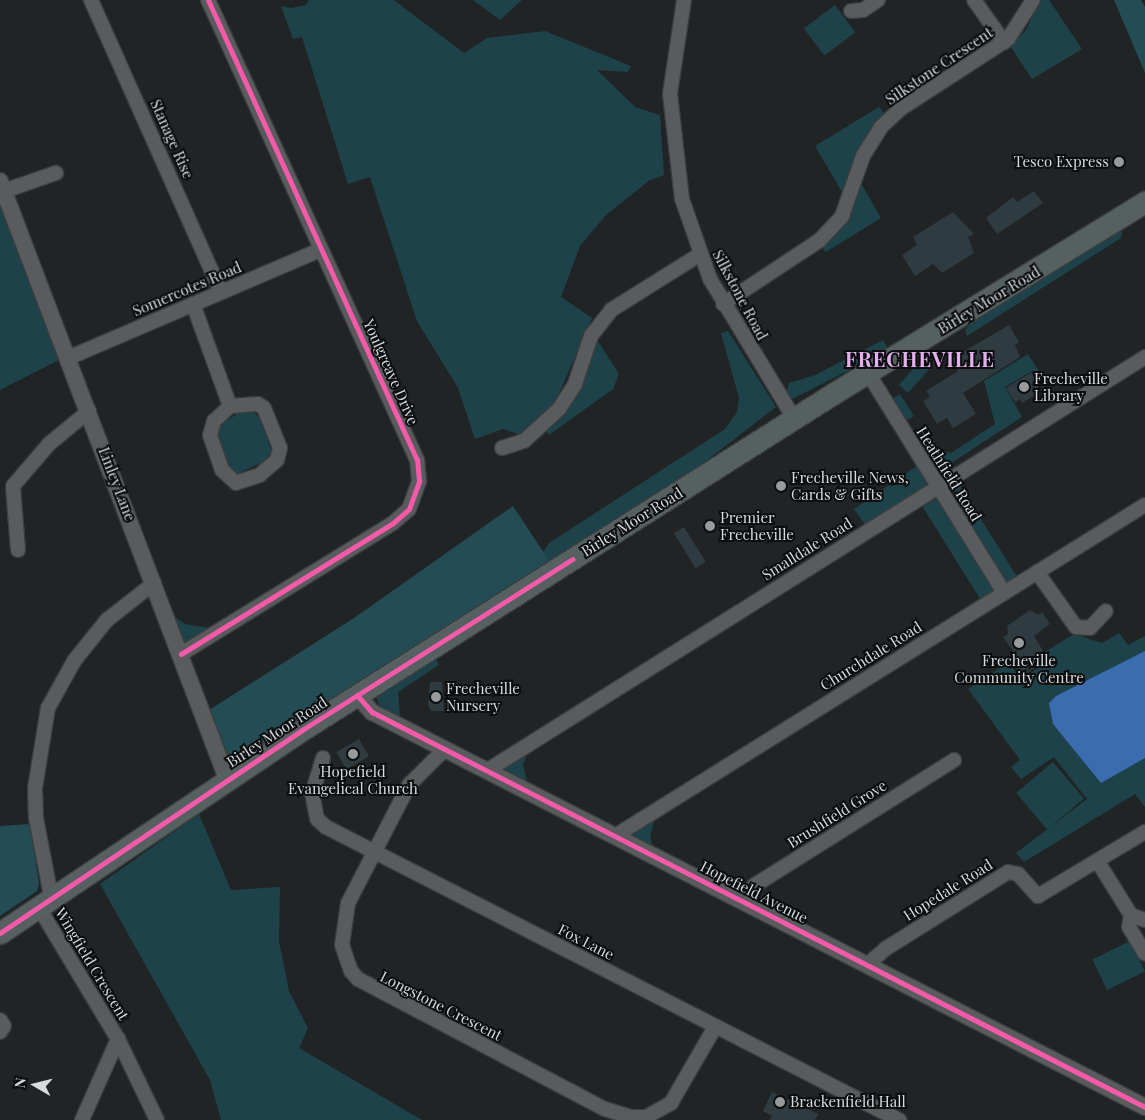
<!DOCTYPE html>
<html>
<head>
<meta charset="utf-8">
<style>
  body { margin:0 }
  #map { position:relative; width:1145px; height:1120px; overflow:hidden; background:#202425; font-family:"Playfair Display",serif }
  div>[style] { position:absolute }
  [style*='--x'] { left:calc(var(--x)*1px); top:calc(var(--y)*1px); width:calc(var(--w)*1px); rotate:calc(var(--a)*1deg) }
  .green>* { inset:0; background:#1e4249; transform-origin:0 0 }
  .forest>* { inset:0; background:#244c54 }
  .water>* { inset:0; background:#3a6caf }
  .building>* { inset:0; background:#2e3b41; transform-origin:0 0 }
  .roads { filter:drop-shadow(1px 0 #3b3e3f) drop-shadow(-1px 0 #3b3e3f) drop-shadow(0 1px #3b3e3f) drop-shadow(0 -1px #3b3e3f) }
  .minor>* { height:14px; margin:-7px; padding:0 7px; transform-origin:7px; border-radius:7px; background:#595b5c }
  .tertiary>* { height:16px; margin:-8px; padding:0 8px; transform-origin:8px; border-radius:8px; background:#595b5c }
  .primary>* { height:21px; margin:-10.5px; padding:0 10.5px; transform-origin:10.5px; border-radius:10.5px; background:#566060 }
  .cycleway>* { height:5px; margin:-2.5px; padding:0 2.5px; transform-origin:2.5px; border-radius:2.5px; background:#f35aa7 }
  .dots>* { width:14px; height:14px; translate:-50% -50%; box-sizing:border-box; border:2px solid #0b0d0e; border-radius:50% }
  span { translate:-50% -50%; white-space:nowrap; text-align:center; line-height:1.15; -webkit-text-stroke:4px #0b0d0e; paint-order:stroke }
  .street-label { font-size:15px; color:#d7dbdc }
  .poi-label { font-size:15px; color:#d7dbdc }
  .right { translate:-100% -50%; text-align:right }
  .left { translate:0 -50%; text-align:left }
  .district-label { font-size:20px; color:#e3b0ed; font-weight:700; letter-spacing:1px }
  .north { position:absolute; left:10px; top:1060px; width:50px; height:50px; -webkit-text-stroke:4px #0b0d0e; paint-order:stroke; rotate:278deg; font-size:14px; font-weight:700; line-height:20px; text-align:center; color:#d7dbdc }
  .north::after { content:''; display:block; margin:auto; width:18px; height:22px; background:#d7dbdc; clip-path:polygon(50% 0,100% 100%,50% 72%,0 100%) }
</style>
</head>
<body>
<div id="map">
  <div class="green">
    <i style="clip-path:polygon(309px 0,394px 0,464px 53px,487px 38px,545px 31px,631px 66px,628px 72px,597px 70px,635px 107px,660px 115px,664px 175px,650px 180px,606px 215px,580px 246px,561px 297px,592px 318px,554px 405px,521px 435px,503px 429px,475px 439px,458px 388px,417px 321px,370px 177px,348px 184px,302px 37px,293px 39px,281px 6px,291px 8px,306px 5px)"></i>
    <i style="clip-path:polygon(473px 0,522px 0,500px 20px)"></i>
    <i style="clip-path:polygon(1040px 0,1049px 0,1082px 49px,1032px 79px,1010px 46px,1026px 30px)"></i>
    <i style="left:835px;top:5px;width:34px;height:39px;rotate:53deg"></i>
    <i style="clip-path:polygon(879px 107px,885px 114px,845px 197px,815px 146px)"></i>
    <i style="clip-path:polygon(861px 183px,881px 218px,826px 252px,821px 246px,853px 209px)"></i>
    <i style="clip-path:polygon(0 203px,59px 360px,0 390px)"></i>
    <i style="clip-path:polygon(1118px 229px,1122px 232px,1121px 238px,967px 336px,965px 330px,979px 313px)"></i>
    <i style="clip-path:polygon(728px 331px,776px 407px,692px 472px,550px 562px,543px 552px,549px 543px,725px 429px,737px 412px,739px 398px,721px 333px)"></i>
    <i style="clip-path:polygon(596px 338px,619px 374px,613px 389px,549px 435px,546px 430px)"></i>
    <i style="clip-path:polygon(883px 340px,889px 350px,790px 400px,787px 390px,789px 383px,815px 375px)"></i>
    <i style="clip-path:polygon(1028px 354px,1047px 384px,1042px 387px,1032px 371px,1005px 387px,1022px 417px,927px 479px,926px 487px,866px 526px,854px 509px,927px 459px,915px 444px,951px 453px,995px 424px,984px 381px)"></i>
    <i style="left:923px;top:358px;width:12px;height:36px;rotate:42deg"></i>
    <i style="clip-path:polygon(900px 394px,914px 416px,908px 420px,890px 400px)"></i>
    <i style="clip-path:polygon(252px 411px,259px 417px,272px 452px,263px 462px,237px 474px,230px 470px,216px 436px,223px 423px,240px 412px)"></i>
    <i style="left:959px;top:484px;width:110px;height:43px;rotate:58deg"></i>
    <i style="clip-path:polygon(171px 614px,185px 624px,215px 629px,185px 645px)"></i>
    <i style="clip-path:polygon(1119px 633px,1128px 645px,1145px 636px,1145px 807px,1135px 794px,1024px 862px,1016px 853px,1087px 799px,1054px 757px,1021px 779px,1011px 767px,1020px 760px,968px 689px,1009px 662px,1021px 680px,1050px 660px,1045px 652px,1074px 634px,1102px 643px)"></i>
    <i style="clip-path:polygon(434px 656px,439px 665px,398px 692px,400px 717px,379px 706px,376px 694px)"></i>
    <i style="clip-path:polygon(529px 748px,523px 765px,528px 785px,508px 776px,503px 765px)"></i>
    <i style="left:1053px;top:762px;width:48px;height:48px;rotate:50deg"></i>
    <i style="clip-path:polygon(199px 814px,231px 890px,280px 887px,279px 941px,289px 991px,308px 1028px,299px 1048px,422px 1120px,221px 1120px,210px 1080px,100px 884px)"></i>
    <i style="clip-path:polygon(656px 815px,650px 837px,654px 850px,633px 835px,635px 828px)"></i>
    <i style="left:1130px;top:941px;width:34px;height:42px;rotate:64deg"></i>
  </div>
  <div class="forest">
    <i style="clip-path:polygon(1114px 0,1141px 0,1145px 7px,1145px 73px)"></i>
    <i style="clip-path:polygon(513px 506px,550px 562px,244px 755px,235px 758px,226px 754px,209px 710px,354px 618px)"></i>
    <i style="clip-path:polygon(30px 824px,39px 884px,37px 891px,0 916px,0 826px)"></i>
  </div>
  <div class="water">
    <i style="clip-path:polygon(1145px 651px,1145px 758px,1101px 783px,1053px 724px,1049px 703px,1056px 696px)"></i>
  </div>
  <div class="building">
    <i style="clip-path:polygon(1034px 191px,1043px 203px,997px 234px,986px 218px,1013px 197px,1017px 202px)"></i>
    <i style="clip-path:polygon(953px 212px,974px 234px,968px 237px,974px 253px,942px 273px,933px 264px,915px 276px,902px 255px,917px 245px,913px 237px)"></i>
    <i style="clip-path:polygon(1009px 325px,1019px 342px,1015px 345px,1020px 357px,963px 393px,976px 414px,953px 428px,947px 418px,937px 424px,923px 401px,930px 397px,926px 391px,958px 371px,951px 359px)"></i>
    <i style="clip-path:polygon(1032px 372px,1040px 392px,1022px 403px,1020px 399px,1015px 402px,1006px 388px)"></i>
    <i style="left:684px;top:527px;width:41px;height:12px;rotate:58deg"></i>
    <i style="clip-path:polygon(1030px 610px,1038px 615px,1042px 612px,1050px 624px,1034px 636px,1048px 659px,1023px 676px,1017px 668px,1022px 664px,1003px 637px,1008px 634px,1007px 626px)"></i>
    <i style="clip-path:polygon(430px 682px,442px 682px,444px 711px,431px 711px,428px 705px)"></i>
    <i style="left:359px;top:739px;width:20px;height:26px;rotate:60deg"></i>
    <i style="clip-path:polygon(772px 1092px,818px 1114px,815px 1120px,770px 1120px,772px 1116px,763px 1111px)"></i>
  </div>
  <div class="roads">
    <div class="minor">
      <i style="--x:91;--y:0;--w:320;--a:66"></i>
      <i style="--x:684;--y:0;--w:95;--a:98.5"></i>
      <i style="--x:670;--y:94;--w:106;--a:83.5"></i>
      <i style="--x:682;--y:199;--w:85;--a:70.7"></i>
      <i style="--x:710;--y:279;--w:162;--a:58.9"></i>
      <i style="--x:974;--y:0;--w:52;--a:54.5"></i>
      <i style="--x:851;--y:11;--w:12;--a:-5"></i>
      <i style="--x:863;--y:10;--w:18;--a:-34"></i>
      <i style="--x:4;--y:191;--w:55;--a:-19.1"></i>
      <i style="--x:193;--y:304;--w:109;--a:70.1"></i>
      <i style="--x:230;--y:406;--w:28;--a:-4"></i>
      <i style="--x:258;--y:404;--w:7;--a:34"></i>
      <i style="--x:264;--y:408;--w:43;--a:68.2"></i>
      <i style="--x:280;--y:448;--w:12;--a:104"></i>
      <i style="--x:277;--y:460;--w:23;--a:139"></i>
      <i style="--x:260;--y:475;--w:25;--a:162"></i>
      <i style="--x:236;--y:483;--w:19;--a:-137"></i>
      <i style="--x:222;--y:470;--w:37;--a:-109"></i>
      <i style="--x:210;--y:435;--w:15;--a:-74"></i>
      <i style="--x:214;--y:421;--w:22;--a:-43"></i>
      <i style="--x:723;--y:304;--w:116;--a:-33.4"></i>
      <i style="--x:820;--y:240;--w:33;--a:-47"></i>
      <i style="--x:842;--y:216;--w:64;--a:-70.7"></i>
      <i style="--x:863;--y:156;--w:34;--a:-58"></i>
      <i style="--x:881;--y:127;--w:26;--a:-43"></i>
      <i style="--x:900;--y:109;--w:129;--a:-32.9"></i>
      <i style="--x:1008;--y:39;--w:46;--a:-57.3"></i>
      <i style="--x:68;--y:358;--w:274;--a:-23.2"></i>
      <i style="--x:868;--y:373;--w:258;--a:58.2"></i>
      <i style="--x:502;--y:448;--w:23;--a:-18"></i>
      <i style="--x:524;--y:441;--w:47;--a:-42.4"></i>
      <i style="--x:559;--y:409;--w:30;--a:-57"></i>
      <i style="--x:575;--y:384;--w:51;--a:-71.6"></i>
      <i style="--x:591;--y:336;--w:33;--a:-52"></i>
      <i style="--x:611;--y:310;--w:104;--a:-32"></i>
      <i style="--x:18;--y:550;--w:64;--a:-94.5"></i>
      <i style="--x:13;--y:486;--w:55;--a:-49.4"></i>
      <i style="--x:49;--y:444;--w:52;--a:-39.5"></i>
      <i style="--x:1037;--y:572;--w:67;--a:54.7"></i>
      <i style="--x:1076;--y:627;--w:14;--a:4"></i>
      <i style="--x:1090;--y:628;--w:23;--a:-47"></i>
      <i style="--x:181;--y:654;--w:249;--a:-31.7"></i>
      <i style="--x:393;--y:523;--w:21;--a:-41"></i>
      <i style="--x:409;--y:509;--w:30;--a:-70"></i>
      <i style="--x:419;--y:481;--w:21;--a:-95"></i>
      <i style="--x:417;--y:460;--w:505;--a:-114.43"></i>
      <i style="--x:445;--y:749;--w:51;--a:135"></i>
      <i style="--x:409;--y:785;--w:133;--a:117.3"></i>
      <i style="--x:348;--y:903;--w:42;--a:98.1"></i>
      <i style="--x:342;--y:945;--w:28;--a:71"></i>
      <i style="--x:351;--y:971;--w:11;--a:49"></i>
      <i style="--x:358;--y:979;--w:279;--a:27.8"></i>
      <i style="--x:605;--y:1109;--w:28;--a:17"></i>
      <i style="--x:632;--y:1117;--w:14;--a:0"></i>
      <i style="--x:646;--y:1117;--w:29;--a:-29"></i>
      <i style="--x:671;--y:1103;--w:88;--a:-59.9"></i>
      <i style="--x:323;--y:758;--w:37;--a:107"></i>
      <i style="--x:312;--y:793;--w:26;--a:79"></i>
      <i style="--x:317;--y:819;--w:12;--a:42"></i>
      <i style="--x:326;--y:827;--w:644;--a:27.08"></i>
      <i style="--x:488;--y:770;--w:776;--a:-32.15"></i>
      <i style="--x:615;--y:836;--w:625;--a:-31.99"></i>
      <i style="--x:1098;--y:862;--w:62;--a:58.1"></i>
      <i style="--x:51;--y:896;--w:79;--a:-100.9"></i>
      <i style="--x:36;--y:818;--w:30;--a:-92"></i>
      <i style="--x:35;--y:788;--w:81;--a:-80.8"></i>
      <i style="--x:48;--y:708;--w:54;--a:-61"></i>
      <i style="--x:74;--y:661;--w:53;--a:-51.2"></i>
      <i style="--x:107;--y:620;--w:60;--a:-38.2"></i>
      <i style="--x:742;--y:900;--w:20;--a:-49"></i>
      <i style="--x:755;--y:885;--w:235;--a:-32.1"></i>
      <i style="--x:38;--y:906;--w:155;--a:59"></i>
      <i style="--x:118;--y:1039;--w:90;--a:64.3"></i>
      <i style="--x:1131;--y:915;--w:12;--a:99"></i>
      <i style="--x:1129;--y:927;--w:31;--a:59"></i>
      <i style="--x:1131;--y:915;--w:15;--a:20"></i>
      <i style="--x:868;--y:964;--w:23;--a:-41"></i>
      <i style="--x:885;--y:949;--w:145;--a:-32"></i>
      <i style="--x:1008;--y:872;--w:10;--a:11"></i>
      <i style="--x:1018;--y:874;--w:30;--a:48"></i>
      <i style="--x:1038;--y:896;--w:125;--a:-30.9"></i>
      <i style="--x:0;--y:1020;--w:7;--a:56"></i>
      <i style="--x:4;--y:1026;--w:7;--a:124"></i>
      <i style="--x:82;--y:1120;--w:89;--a:-66"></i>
    </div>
    <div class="tertiary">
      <i style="--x:0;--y:181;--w:640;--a:69.21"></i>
      <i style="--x:357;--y:695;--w:23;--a:49"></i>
      <i style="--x:372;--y:712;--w:868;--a:27.07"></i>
    </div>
    <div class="primary">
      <i style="--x:0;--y:933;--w:364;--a:-33.9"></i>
      <i style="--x:302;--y:730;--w:626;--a:-32.34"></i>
      <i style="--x:831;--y:395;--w:369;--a:-31.6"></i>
    </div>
  </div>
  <div class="cycleway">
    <i style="--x:181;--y:654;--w:249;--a:-31.7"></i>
    <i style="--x:393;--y:523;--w:21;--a:-41"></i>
    <i style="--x:409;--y:509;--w:30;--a:-70"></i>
    <i style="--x:419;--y:481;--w:21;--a:-95"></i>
    <i style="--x:417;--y:460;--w:505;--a:-114.43"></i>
    <i style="--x:357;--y:695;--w:23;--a:49"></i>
    <i style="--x:372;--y:712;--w:868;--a:27.07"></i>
    <i style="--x:0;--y:933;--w:364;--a:-33.9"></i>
    <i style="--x:302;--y:730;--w:320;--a:-32.3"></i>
  </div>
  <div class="dots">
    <i style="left:1119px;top:162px;background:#979b9c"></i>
    <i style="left:1024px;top:387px;background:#979b9c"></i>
    <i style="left:781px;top:486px;background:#979b9c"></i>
    <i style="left:710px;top:526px;background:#979b9c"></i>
    <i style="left:1019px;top:643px;background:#979b9c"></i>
    <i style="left:436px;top:697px;background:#979b9c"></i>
    <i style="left:353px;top:754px;background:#979b9c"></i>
    <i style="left:780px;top:1102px;background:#979b9c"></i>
  </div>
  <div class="street-label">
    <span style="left:939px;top:66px;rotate:-34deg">Silkstone Crescent</span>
    <span style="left:172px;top:139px;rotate:66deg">Stanage Rise</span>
    <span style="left:187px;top:289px;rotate:-23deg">Somercotes Road</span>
    <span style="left:740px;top:295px;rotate:62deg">Silkstone Road</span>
    <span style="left:989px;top:300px;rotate:-31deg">Birley Moor Road</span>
    <span style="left:391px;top:372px;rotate:66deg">Youlgreave Drive</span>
    <span style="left:949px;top:474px;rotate:58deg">Heathfield Road</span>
    <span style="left:117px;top:484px;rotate:69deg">Linley Lane</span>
    <span style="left:632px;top:522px;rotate:-32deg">Birley Moor Road</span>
    <span style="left:807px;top:549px;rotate:-32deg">Smalldale Road</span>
    <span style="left:871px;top:656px;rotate:-32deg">Churchdale Road</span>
    <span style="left:277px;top:732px;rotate:-33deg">Birley Moor Road</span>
    <span style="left:837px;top:814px;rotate:-32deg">Brushfield Grove</span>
    <span style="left:948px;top:890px;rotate:-32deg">Hopedale Road</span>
    <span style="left:754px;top:892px;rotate:27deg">Hopefield Avenue</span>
    <span style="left:586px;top:942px;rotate:27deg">Fox Lane</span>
    <span style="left:92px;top:964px;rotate:59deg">Wingfield Crescent</span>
    <span style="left:441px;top:1006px;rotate:27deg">Longstone Crescent</span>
  </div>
  <div class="poi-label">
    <span class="right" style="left:1109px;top:162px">Tesco Express</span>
    <span class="left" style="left:1034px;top:387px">Frecheville<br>Library</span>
    <span class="left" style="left:791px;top:486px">Frecheville News,<br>Cards &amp; Gifts</span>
    <span class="left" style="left:720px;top:526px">Premier<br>Frecheville</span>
    <span style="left:1019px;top:669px">Frecheville<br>Community Centre</span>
    <span class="left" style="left:446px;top:697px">Frecheville<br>Nursery</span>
    <span style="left:353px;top:780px">Hopefield<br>Evangelical Church</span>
    <span class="left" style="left:790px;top:1102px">Brackenfield Hall</span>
  </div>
  <div class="district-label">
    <span style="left:920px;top:358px">FRECHEVILLE</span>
  </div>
  <div class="north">N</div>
</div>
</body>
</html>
